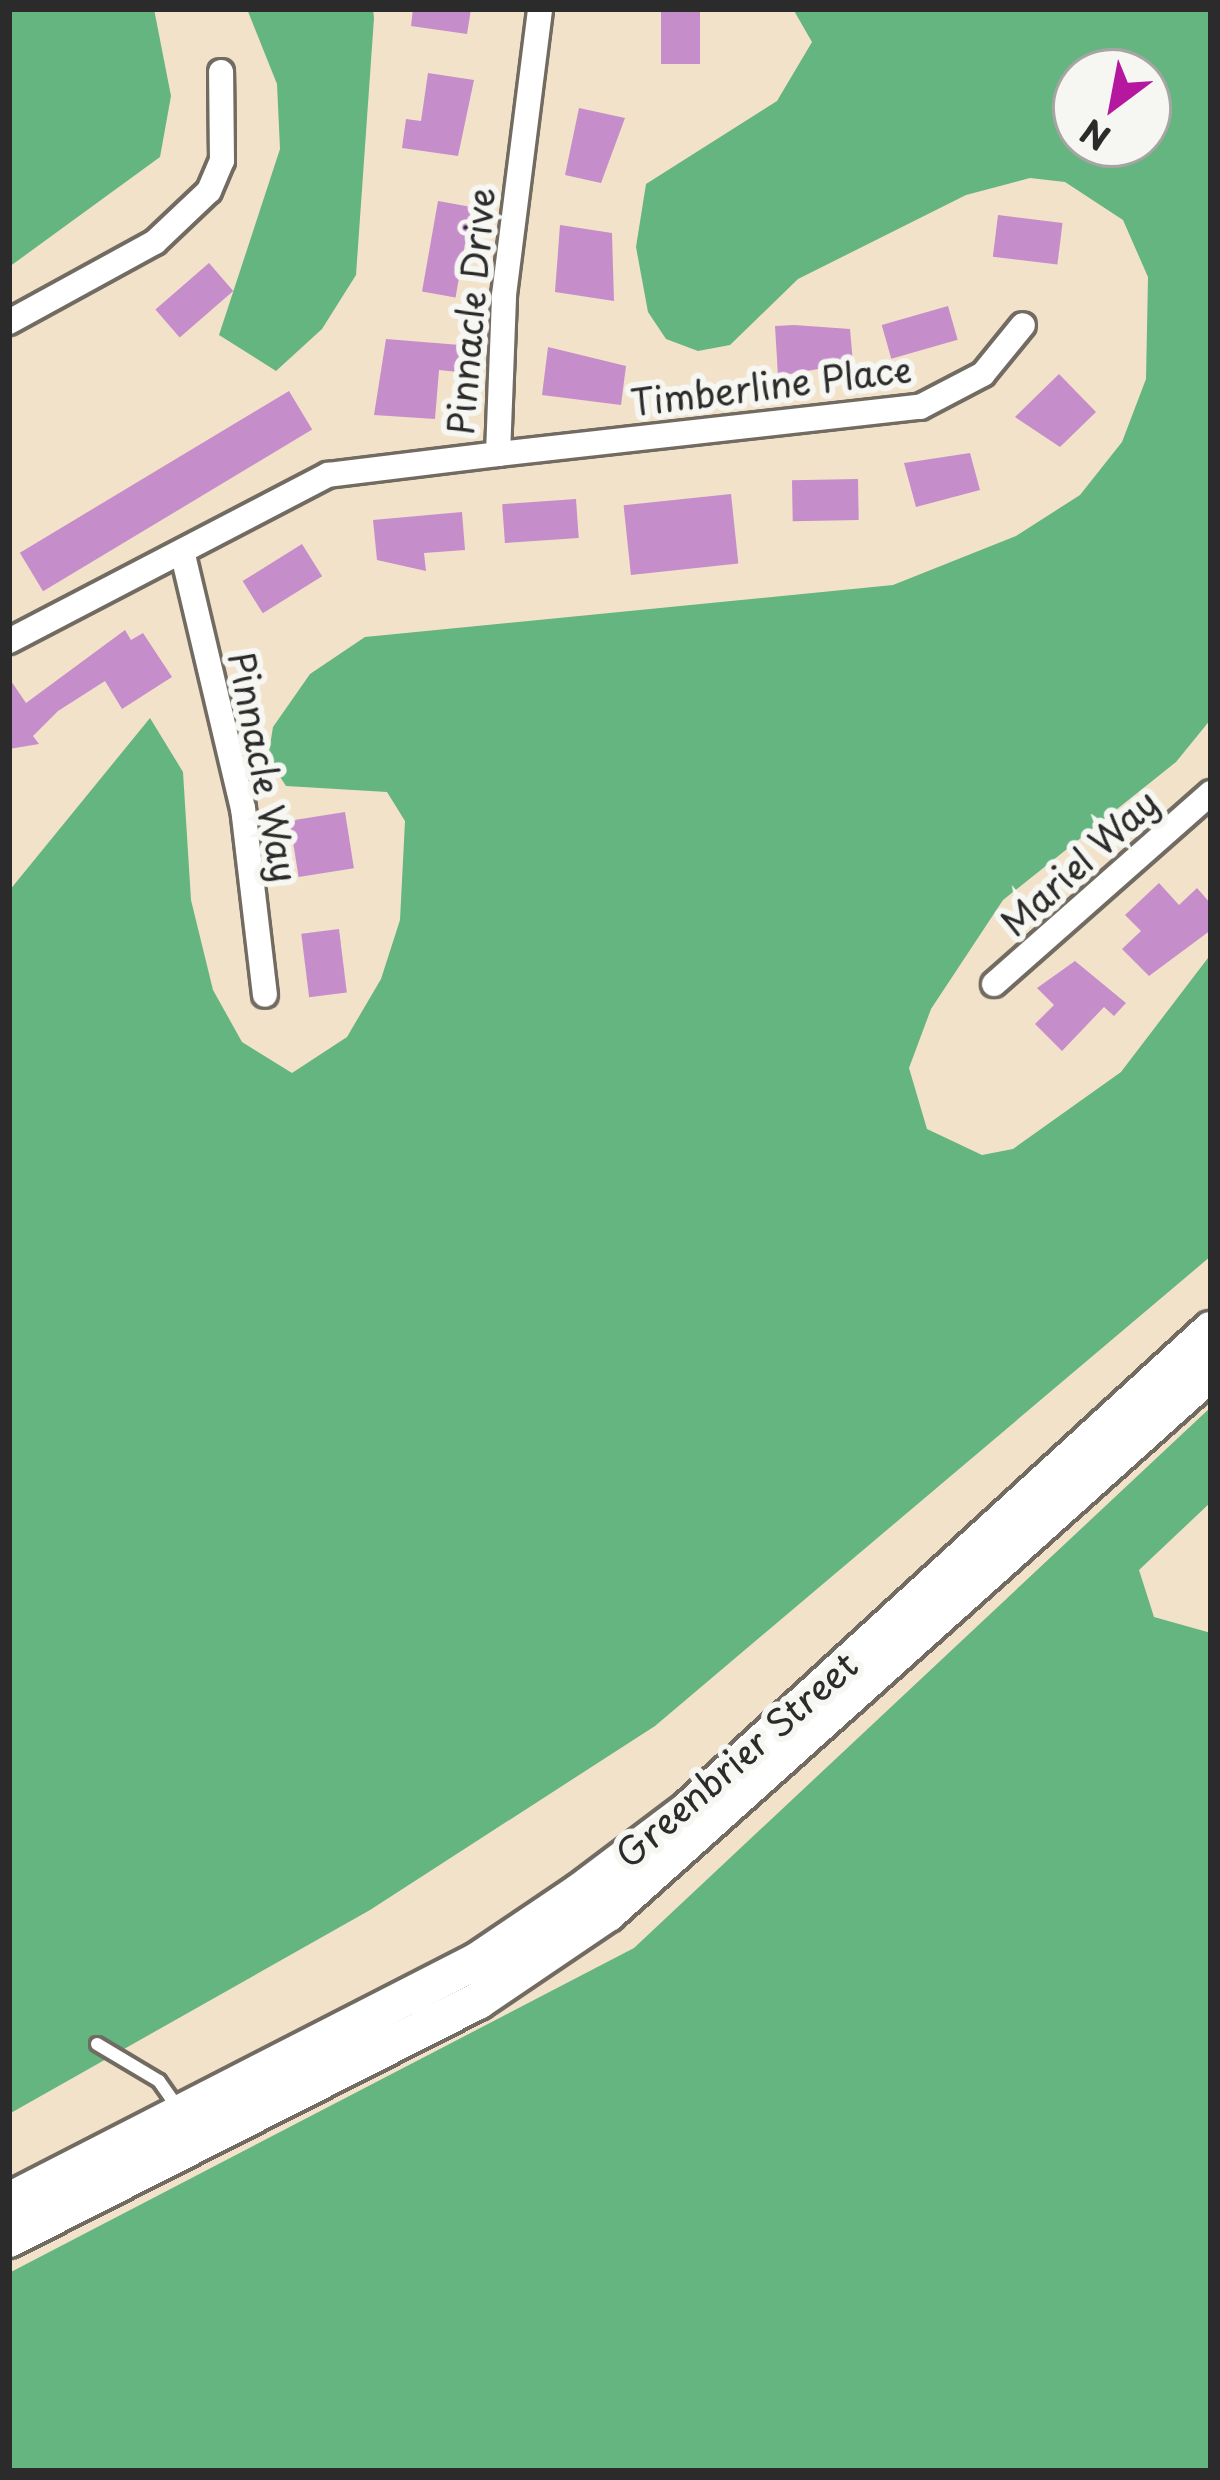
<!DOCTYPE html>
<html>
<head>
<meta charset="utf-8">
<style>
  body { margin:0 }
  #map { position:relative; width:1220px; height:2480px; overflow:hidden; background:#f2e2c9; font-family:"Playpen Sans",sans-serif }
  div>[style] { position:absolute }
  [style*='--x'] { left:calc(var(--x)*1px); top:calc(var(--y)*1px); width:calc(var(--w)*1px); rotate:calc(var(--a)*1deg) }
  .forest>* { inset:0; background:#64b580 }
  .building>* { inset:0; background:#c68dcb; transform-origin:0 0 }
  .roads { filter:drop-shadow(3px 0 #716b62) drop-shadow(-3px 0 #716b62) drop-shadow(0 3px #716b62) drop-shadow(0 -3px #716b62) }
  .service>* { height:12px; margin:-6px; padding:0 6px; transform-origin:6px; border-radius:6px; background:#fff }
  .minor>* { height:24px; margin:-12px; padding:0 12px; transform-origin:12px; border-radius:12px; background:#fff }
  .secondary>* { height:36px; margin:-18px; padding:0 18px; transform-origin:18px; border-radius:18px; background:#fff }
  span { translate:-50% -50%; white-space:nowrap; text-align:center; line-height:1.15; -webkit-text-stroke:12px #f6f6f2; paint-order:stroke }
  .street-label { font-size:36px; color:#2b2b2b }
  .frame { position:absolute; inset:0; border:12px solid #2b2b2b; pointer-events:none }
  .north { position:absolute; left:1052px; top:48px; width:120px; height:120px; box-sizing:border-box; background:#f6f6f2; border:3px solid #a5a5a2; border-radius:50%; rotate:212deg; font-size:33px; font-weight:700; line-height:48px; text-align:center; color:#2b2b2b }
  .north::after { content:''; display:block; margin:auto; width:42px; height:54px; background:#b5179e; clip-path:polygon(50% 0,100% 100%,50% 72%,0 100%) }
</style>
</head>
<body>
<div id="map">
  <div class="forest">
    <i style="clip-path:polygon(9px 9px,154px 9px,171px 96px,160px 157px,9px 267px)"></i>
    <i style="clip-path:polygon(247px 9px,373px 9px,374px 18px,356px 275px,322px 329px,276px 371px,219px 335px,280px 149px,277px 84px)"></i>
    <i style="clip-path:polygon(evenodd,793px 9px,1211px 9px,1211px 719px,1176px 762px,1003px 900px,931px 1009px,909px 1068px,927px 1129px,982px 1155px,1013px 1149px,1121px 1072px,1211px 954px,1211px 1256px,655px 1726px,370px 1910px,9px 2114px,9px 891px,150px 718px,183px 772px,191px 900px,213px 990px,242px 1042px,292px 1073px,347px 1037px,381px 979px,400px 920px,405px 821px,387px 792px,286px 786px,268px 758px,273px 727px,310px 674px,365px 637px,893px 585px,1016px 536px,1080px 495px,1122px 442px,1146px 379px,1148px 277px,1123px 220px,1065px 182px,1030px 178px,966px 195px,798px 279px,730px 345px,698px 351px,666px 339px,648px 312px,636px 247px,646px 184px,777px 101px,812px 42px,793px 9px,1076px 72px,1148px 72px,1148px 144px,1076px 144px,1076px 72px)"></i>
    <i style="clip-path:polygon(1211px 1407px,1211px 1502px,1139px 1570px,1154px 1617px,1211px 1633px,1211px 2471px,9px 2471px,9px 2273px,634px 1948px)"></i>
  </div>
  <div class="building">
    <i style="clip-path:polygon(413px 9px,471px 9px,467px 34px,411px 26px)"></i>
    <i style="left:661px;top:9px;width:39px;height:55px"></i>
    <i style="clip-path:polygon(428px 73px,474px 80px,458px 156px,402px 148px,406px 119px,421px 121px)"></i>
    <i style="clip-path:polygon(579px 108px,625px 118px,601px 183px,565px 175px)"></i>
    <i style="left:438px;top:201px;width:34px;height:92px;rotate:10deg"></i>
    <i style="left:998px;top:215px;width:65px;height:42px;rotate:7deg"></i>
    <i style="clip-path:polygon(560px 225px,612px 233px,614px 301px,555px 292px)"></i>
    <i style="left:209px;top:263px;width:37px;height:71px;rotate:49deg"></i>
    <i style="left:948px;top:306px;width:35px;height:69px;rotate:74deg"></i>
    <i style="clip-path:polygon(794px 325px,850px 329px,853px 363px,778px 376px,775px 326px)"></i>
    <i style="clip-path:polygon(386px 339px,460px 345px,458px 372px,439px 370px,435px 419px,374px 415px)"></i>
    <i style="clip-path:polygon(548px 347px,626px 366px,621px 405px,542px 395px)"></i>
    <i style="clip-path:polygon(1059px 374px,1096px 412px,1060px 447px,1015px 417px)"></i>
    <i style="left:289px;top:391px;width:45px;height:314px;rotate:59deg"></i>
    <i style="clip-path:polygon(970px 453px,980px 490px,916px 507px,904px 463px)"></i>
    <i style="left:858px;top:479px;width:41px;height:66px;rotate:89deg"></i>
    <i style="left:731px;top:494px;width:70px;height:108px;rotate:84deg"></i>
    <i style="left:576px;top:499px;width:39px;height:74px;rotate:86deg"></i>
    <i style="clip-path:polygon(462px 512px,465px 550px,424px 553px,426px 571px,377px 560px,373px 520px)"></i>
    <i style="left:302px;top:544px;width:38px;height:70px;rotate:58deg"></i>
    <i style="clip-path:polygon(125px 630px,131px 640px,143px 633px,172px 677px,122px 709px,105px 681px,58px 711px,33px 736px,39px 744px,9px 749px,9px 678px,26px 703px)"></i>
    <i style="left:345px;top:812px;width:57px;height:56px;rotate:81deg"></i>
    <i style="clip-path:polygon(1159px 883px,1179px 905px,1197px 888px,1211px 904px,1211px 930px,1149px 976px,1122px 949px,1141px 931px,1125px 915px)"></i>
    <i style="left:339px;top:929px;width:64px;height:38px;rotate:83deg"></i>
    <i style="clip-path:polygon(1075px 961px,1126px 1003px,1114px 1016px,1104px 1007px,1062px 1051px,1035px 1024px,1054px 1005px,1037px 988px)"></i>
  </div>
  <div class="roads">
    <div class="service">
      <i style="--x:97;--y:2044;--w:72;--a:30.8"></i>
      <i style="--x:159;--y:2081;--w:37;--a:55"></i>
    </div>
    <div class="minor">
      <i style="--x:9;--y:322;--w:166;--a:-28.7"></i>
      <i style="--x:155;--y:242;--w:74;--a:-43.4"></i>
      <i style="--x:209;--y:191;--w:33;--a:-67"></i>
      <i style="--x:222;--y:161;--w:89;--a:-90.6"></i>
      <i style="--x:498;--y:454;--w:425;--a:-6.4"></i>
      <i style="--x:920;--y:407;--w:71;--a:-27.6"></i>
      <i style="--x:983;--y:374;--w:63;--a:-50.8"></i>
      <i style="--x:183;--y:555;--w:260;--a:76.7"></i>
      <i style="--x:243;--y:808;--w:188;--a:83.3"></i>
      <i style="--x:9;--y:641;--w:360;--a:-27.5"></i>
      <i style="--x:328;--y:475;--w:171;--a:-7"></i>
      <i style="--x:498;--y:454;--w:159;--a:-87.8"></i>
      <i style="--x:504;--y:295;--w:288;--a:-82.8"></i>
      <i style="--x:994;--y:984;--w:289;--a:-41.4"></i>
    </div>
    <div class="secondary">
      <i style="--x:9;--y:2201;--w:526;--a:-27.15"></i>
      <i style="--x:477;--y:1961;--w:122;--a:-34"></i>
      <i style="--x:578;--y:1893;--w:138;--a:-37"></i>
      <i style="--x:688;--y:1810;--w:710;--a:-42.55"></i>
      <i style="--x:9;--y:2239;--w:526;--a:-26.91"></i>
      <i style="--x:478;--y:2001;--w:157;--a:-34.1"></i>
      <i style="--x:608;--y:1913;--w:810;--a:-41.9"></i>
    </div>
  </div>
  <div class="street-label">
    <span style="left:470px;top:311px;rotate:-85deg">Pinnacle Drive</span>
    <span style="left:771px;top:385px;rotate:-7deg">Timberline Place</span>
    <span style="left:264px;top:767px;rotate:79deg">Pinnacle Way</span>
    <span style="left:1079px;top:862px;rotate:-42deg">Mariel Way</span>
    <span style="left:736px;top:1759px;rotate:-41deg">Greenbrier Street</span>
  </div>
  <div class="frame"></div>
  <div class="north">N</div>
</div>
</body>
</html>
